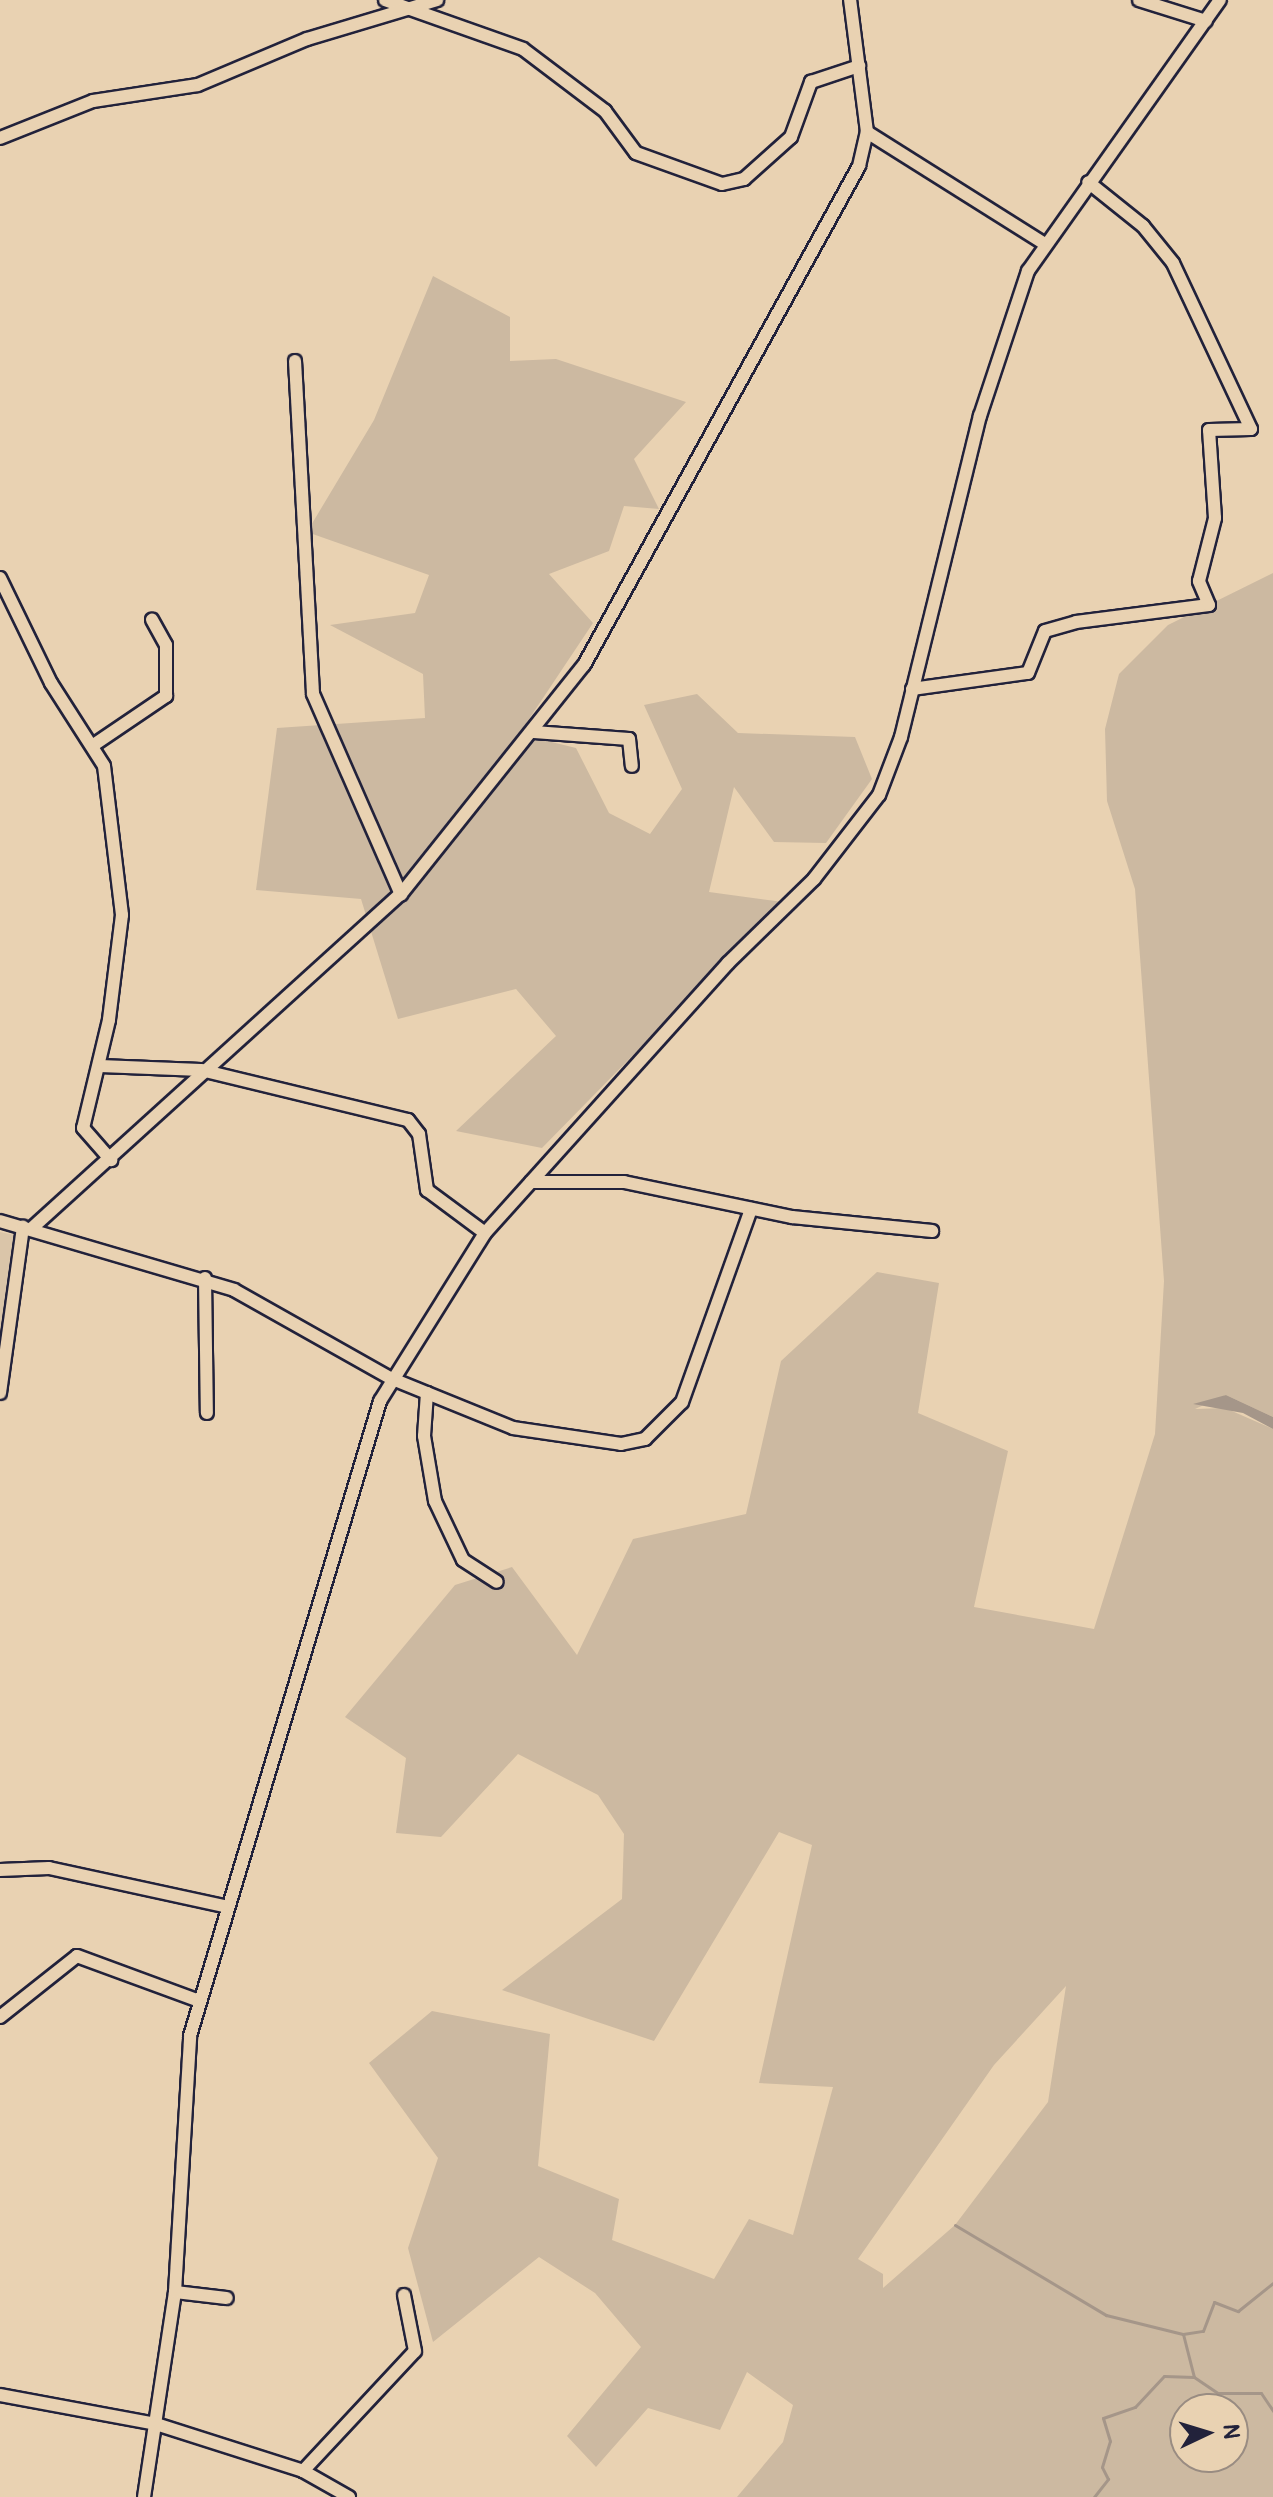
<!DOCTYPE html>
<html>
<head>
<meta charset="utf-8">
<style>
  body { margin:0 }
  #map { position:relative; width:1273px; height:2497px; overflow:hidden; background:#e9d2b2; font-family:Pangolin,sans-serif }
  div>[style] { position:absolute }
  [style*='--x'] { left:calc(var(--x)*1px); top:calc(var(--y)*1px); width:calc(var(--w)*1px); rotate:calc(var(--a)*1deg) }
  .built>* { inset:0; background:#dac5a9 }
  .green>* { inset:0; background:#ccb9a1 }
  .water>* { inset:0; background:#a59689 }
  .stream>* { height:3px; margin:-1.5px; padding:0 1.5px; transform-origin:1.5px; border-radius:1.5px; background:#a59689 }
  .roads { filter:drop-shadow(2px 0 #22223b) drop-shadow(-2px 0 #22223b) drop-shadow(0 2px #22223b) drop-shadow(0 -2px #22223b) }
  .minor>* { height:12px; margin:-6px; padding:0 6px; transform-origin:6px; border-radius:6px; background:#e9d2b2 }
  span { translate:-50% -50%; white-space:nowrap; text-align:center; line-height:1.15; -webkit-text-stroke:7px #e9d2b2; paint-order:stroke }
  .north { position:absolute; left:1169px; top:2393px; width:80px; height:80px; box-sizing:border-box; background:#e9d2b2; border:2px solid #998c82; border-radius:50%; rotate:86deg; font-size:22px; font-weight:700; line-height:32px; text-align:center; color:#22223b }
  .north::after { content:''; display:block; margin:auto; width:28px; height:36px; background:#22223b; clip-path:polygon(50% 0,100% 100%,50% 72%,0 100%) }
</style>
</head>
<body>
<div id="map">
  <div class="built">
    <i style="clip-path:polygon(0 1232px,19px 1236px,0 1364px)"></i>
  </div>
  <div class="green">
    <i style="clip-path:polygon(433px 276px,510px 317px,510px 361px,556px 359px,686px 402px,634px 459px,659px 509px,624px 506px,609px 551px,549px 574px,593px 623px,519px 734px,576px 748px,609px 813px,650px 834px,682px 789px,644px 705px,697px 694px,738px 733px,855px 737px,872px 779px,826px 843px,774px 842px,734px 787px,709px 892px,783px 902px,542px 1148px,456px 1131px,556px 1036px,516px 989px,398px 1019px,361px 899px,256px 890px,277px 728px,425px 718px,423px 674px,330px 625px,415px 613px,429px 575px,307px 532px,374px 420px)"></i>
    <i style="clip-path:polygon(evenodd,1273px 573px,1273px 1417px,1226px 1395px,1195px 1409px,1225px 1408px,1273px 1429px,1273px 2497px,737px 2497px,783px 2442px,793px 2405px,747px 2372px,720px 2430px,648px 2408px,596px 2467px,567px 2436px,641px 2347px,595px 2293px,539px 2257px,433px 2342px,408px 2248px,438px 2158px,369px 2063px,432px 2011px,550px 2034px,538px 2166px,619px 2199px,612px 2240px,714px 2279px,749px 2219px,793px 2235px,833px 2087px,759px 2083px,812px 1845px,779px 1832px,654px 2041px,502px 1990px,622px 1899px,624px 1834px,598px 1795px,518px 1754px,441px 1837px,396px 1833px,406px 1758px,345px 1717px,455px 1585px,512px 1567px,577px 1655px,633px 1539px,746px 1514px,781px 1361px,877px 1272px,939px 1283px,918px 1413px,1008px 1451px,974px 1607px,1094px 1629px,1155px 1434px,1164px 1281px,1135px 889px,1107px 801px,1105px 729px,1119px 674px,1168px 625px,1273px 573px,1066px 1986px,1048px 2102px,955px 2225px,883px 2288px,883px 2274px,858px 2259px,994px 2065px,1066px 1986px,1273px 573px,1185px 2409px,1233px 2409px,1233px 2457px,1185px 2457px,1185px 2409px)"></i>
  </div>
  <div class="water">
    <i style="clip-path:polygon(1226px 1395px,1273px 1417px,1273px 1429px,1243px 1413px,1193px 1404px)"></i>
  </div>
  <div class="stream">
    <i style="--x:955;--y:2225;--w:176;--a:30.8"></i>
    <i style="--x:1106;--y:2315;--w:79;--a:13.9"></i>
    <i style="--x:1183;--y:2334;--w:20;--a:-9"></i>
    <i style="--x:1203;--y:2331;--w:31;--a:-69"></i>
    <i style="--x:1214;--y:2302;--w:26;--a:21"></i>
    <i style="--x:1238;--y:2311;--w:45;--a:-38.7"></i>
    <i style="--x:1183;--y:2334;--w:44;--a:75.7"></i>
    <i style="--x:1194;--y:2377;--w:29;--a:34"></i>
    <i style="--x:1218;--y:2393;--w:43;--a:0"></i>
    <i style="--x:1261;--y:2393;--w:22;--a:56"></i>
    <i style="--x:1094;--y:2497;--w:23;--a:-52"></i>
    <i style="--x:1108;--y:2479;--w:13;--a:-117"></i>
    <i style="--x:1102;--y:2467;--w:27;--a:-73"></i>
    <i style="--x:1110;--y:2441;--w:24;--a:-107"></i>
    <i style="--x:1103;--y:2418;--w:34;--a:-19"></i>
    <i style="--x:1135;--y:2407;--w:42;--a:-46.9"></i>
    <i style="--x:1164;--y:2376;--w:30;--a:2"></i>
  </div>
  <div class="roads">
    <div class="minor">
      <i style="--x:385;--y:0;--w:146;--a:19.5"></i>
      <i style="--x:523;--y:49;--w:103;--a:37.1"></i>
      <i style="--x:605;--y:111;--w:52;--a:53.6"></i>
      <i style="--x:636;--y:153;--w:91;--a:19.8"></i>
      <i style="--x:722;--y:184;--w:23;--a:-13"></i>
      <i style="--x:744;--y:179;--w:63;--a:-41.8"></i>
      <i style="--x:791;--y:137;--w:59;--a:-70"></i>
      <i style="--x:811;--y:82;--w:51;--a:-18.4"></i>
      <i style="--x:1139;--y:0;--w:70;--a:17.4"></i>
      <i style="--x:867;--y:132;--w:207;--a:32.2"></i>
      <i style="--x:0;--y:138;--w:100;--a:-21.7"></i>
      <i style="--x:93;--y:101;--w:106;--a:-8.7"></i>
      <i style="--x:198;--y:85;--w:118;--a:-22.9"></i>
      <i style="--x:307;--y:39;--w:136;--a:-16.7"></i>
      <i style="--x:295;--y:361;--w:333;--a:86.9"></i>
      <i style="--x:313;--y:694;--w:219;--a:66.3"></i>
      <i style="--x:0;--y:578;--w:117;--a:64.1"></i>
      <i style="--x:51;--y:683;--w:98;--a:57.4"></i>
      <i style="--x:104;--y:766;--w:150;--a:83.1"></i>
      <i style="--x:122;--y:915;--w:106;--a:97.1"></i>
      <i style="--x:109;--y:1020;--w:111;--a:103.5"></i>
      <i style="--x:83;--y:1128;--w:43;--a:48.8"></i>
      <i style="--x:912;--y:689;--w:117;--a:-7.9"></i>
      <i style="--x:1028;--y:673;--w:45;--a:-68"></i>
      <i style="--x:1045;--y:631;--w:32;--a:-16"></i>
      <i style="--x:1076;--y:622;--w:134;--a:-7.3"></i>
      <i style="--x:1209;--y:605;--w:26;--a:-113"></i>
      <i style="--x:1199;--y:581;--w:65;--a:-75.7"></i>
      <i style="--x:1215;--y:518;--w:88;--a:-93.9"></i>
      <i style="--x:1209;--y:430;--w:42;--a:-1.4"></i>
      <i style="--x:1251;--y:429;--w:183;--a:-115.2"></i>
      <i style="--x:1173;--y:263;--w:48;--a:-129"></i>
      <i style="--x:1143;--y:226;--w:70;--a:-141.3"></i>
      <i style="--x:534;--y:732;--w:95;--a:4.2"></i>
      <i style="--x:629;--y:739;--w:27;--a:84"></i>
      <i style="--x:95;--y:744;--w:86;--a:-34.1"></i>
      <i style="--x:166;--y:696;--w:51;--a:-90"></i>
      <i style="--x:166;--y:645;--w:29;--a:-119"></i>
      <i style="--x:100;--y:1066;--w:101;--a:2.3"></i>
      <i style="--x:201;--y:1070;--w:213;--a:13.6"></i>
      <i style="--x:408;--y:1120;--w:18;--a:52"></i>
      <i style="--x:419;--y:1134;--w:57;--a:81.9"></i>
      <i style="--x:427;--y:1190;--w:72;--a:36.6"></i>
      <i style="--x:531;--y:1182;--w:93;--a:0"></i>
      <i style="--x:624;--y:1182;--w:172;--a:11.8"></i>
      <i style="--x:792;--y:1217;--w:141;--a:5.7"></i>
      <i style="--x:0;--y:1221;--w:244;--a:16.4"></i>
      <i style="--x:234;--y:1290;--w:179;--a:29.4"></i>
      <i style="--x:390;--y:1378;--w:133;--a:22.1"></i>
      <i style="--x:513;--y:1428;--w:109;--a:8.4"></i>
      <i style="--x:621;--y:1444;--w:25;--a:-12"></i>
      <i style="--x:645;--y:1439;--w:52;--a:-45"></i>
      <i style="--x:682;--y:1402;--w:205;--a:-70.3"></i>
      <i style="--x:31;--y:1229;--w:499;--a:-42.2"></i>
      <i style="--x:401;--y:894;--w:293;--a:-51.4"></i>
      <i style="--x:584;--y:665;--w:570;--a:-61.14"></i>
      <i style="--x:859;--y:166;--w:35;--a:-77"></i>
      <i style="--x:867;--y:132;--w:133;--a:-97.3"></i>
      <i style="--x:205;--y:1278;--w:135;--a:89.2"></i>
      <i style="--x:0;--y:1393;--w:168;--a:-82.1"></i>
      <i style="--x:427;--y:1393;--w:43;--a:94"></i>
      <i style="--x:424;--y:1436;--w:66;--a:80.4"></i>
      <i style="--x:435;--y:1501;--w:65;--a:64.6"></i>
      <i style="--x:463;--y:1560;--w:40;--a:32.9"></i>
      <i style="--x:0;--y:1870;--w:49;--a:-2.3"></i>
      <i style="--x:49;--y:1868;--w:183;--a:12.3"></i>
      <i style="--x:0;--y:2017;--w:98;--a:-38.4"></i>
      <i style="--x:77;--y:1956;--w:130;--a:20.2"></i>
      <i style="--x:175;--y:2292;--w:52;--a:6.6"></i>
      <i style="--x:0;--y:2395;--w:159;--a:10.5"></i>
      <i style="--x:156;--y:2424;--w:154;--a:17.7"></i>
      <i style="--x:303;--y:2471;--w:53;--a:29.5"></i>
      <i style="--x:303;--y:2471;--w:164;--a:-47"></i>
      <i style="--x:415;--y:2351;--w:57;--a:-101.1"></i>
      <i style="--x:144;--y:2497;--w:207;--a:-81.4"></i>
      <i style="--x:175;--y:2292;--w:256;--a:-86.6"></i>
      <i style="--x:190;--y:2036;--w:663;--a:-73.34"></i>
      <i style="--x:380;--y:1401;--w:198;--a:-58"></i>
      <i style="--x:485;--y:1233;--w:363;--a:-48"></i>
      <i style="--x:728;--y:963;--w:120;--a:-44.3"></i>
      <i style="--x:814;--y:879;--w:106;--a:-52.3"></i>
      <i style="--x:879;--y:795;--w:62;--a:-69.2"></i>
      <i style="--x:901;--y:737;--w:331;--a:-76.2"></i>
      <i style="--x:980;--y:416;--w:153;--a:-71.7"></i>
      <i style="--x:1028;--y:271;--w:332;--a:-54.7"></i>
    </div>
  </div>
  <div class="north">N</div>
</div>
</body>
</html>
